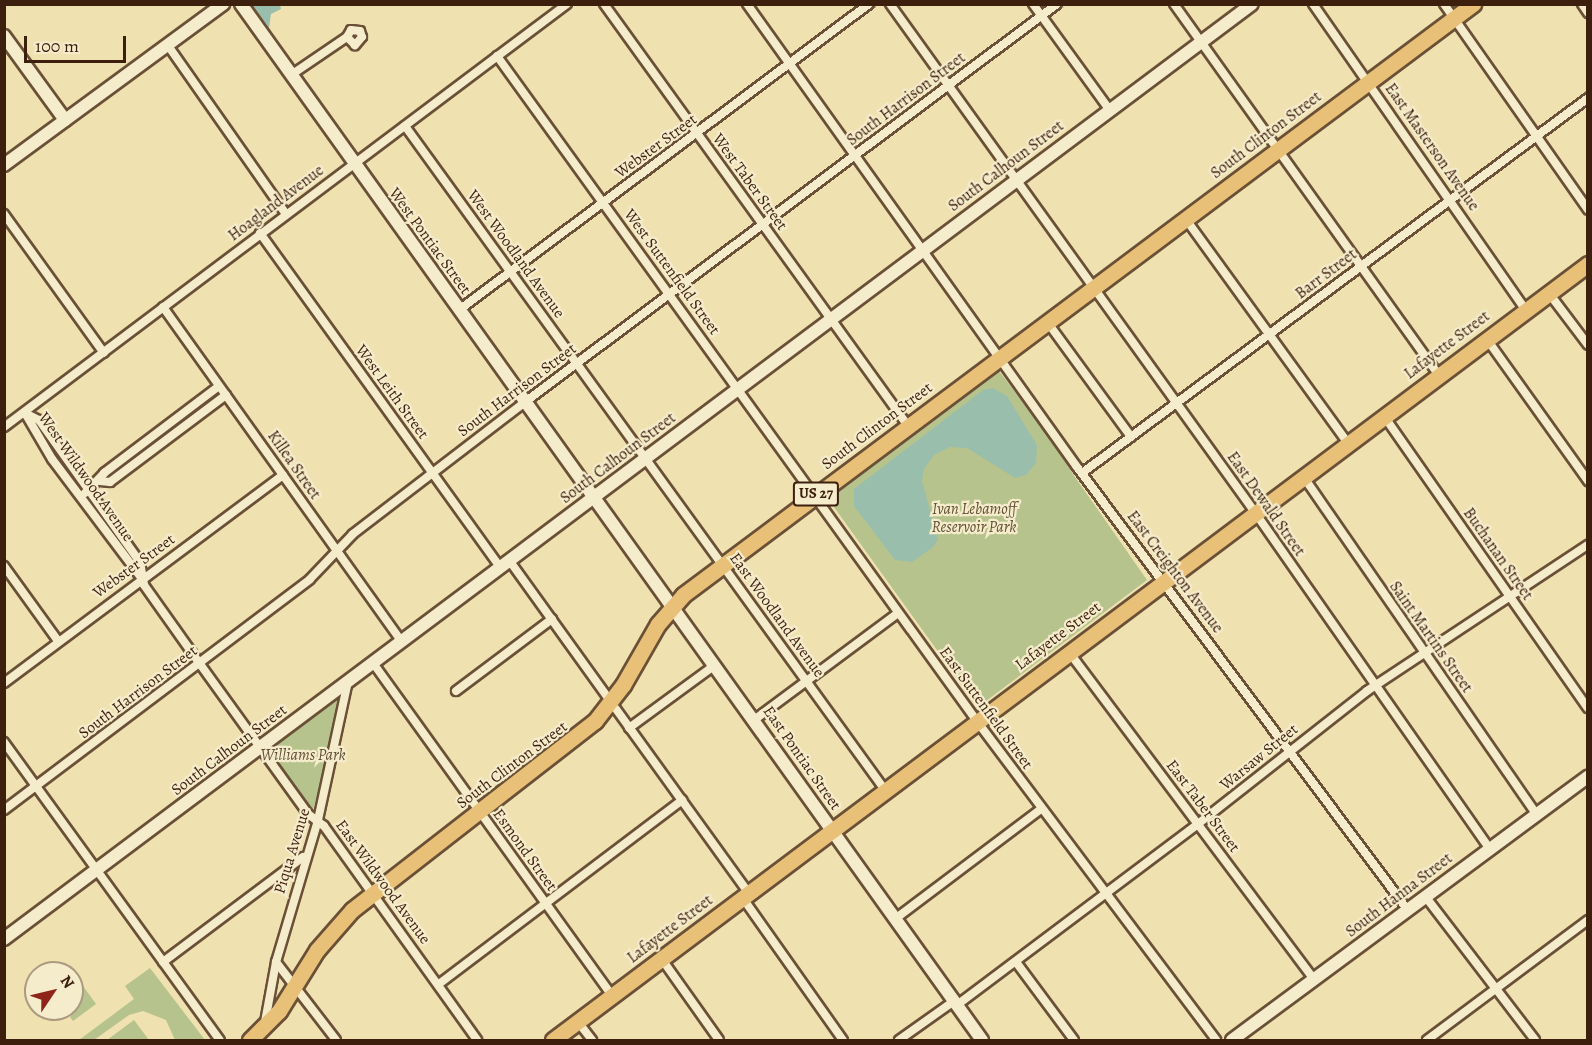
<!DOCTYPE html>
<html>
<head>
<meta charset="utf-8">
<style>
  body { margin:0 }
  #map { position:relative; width:1592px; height:1045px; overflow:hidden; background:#efe1b0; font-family:Alegreya,serif }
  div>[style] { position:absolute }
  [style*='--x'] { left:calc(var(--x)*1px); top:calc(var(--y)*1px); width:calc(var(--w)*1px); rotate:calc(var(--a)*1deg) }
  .green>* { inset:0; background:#b7c38c }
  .water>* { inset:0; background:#9abeac }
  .roads { filter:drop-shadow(2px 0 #6a5036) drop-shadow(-2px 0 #6a5036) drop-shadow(0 2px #6a5036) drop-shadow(0 -2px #6a5036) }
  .street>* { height:8px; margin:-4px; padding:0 4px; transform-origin:4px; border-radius:4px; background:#f5eccc }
  .secondary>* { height:12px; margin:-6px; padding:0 6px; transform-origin:6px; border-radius:6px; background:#f5eccc }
  .highway>* { height:15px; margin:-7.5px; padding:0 7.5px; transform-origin:7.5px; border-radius:7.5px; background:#e8c078 }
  span { translate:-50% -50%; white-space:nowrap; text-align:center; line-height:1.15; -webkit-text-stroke:4.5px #f5eccc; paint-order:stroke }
  .shield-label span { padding:2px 4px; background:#f5eccc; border:2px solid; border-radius:4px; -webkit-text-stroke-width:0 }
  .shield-label { font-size:15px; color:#3d1f0d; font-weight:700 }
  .street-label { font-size:16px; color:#3d1f0d }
  .park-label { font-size:16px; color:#625033; font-style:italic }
  .frame { position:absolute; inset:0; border:6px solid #3d1f0d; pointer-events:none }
  .north { position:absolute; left:24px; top:961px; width:60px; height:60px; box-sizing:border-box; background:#f5eccc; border:2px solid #ab9a80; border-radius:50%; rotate:55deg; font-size:16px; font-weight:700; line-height:24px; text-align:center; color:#3d1f0d }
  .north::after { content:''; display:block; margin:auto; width:21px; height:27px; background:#8f2418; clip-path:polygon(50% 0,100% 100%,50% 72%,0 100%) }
  .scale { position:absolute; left:24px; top:36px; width:102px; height:27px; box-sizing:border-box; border:3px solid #3d1f0d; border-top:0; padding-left:8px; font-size:18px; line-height:21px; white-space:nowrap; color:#3d1f0d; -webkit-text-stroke:4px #f5eccc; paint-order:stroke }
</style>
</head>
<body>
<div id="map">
  <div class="green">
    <i style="clip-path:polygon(996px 367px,1073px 468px,1070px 470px,1147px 580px,978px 707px,826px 496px)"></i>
    <i style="clip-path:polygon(341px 694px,345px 697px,313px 810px,268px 750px)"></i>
    <i style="clip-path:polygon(150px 968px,205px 1040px,175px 1040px,166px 1020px,143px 1011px,129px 1015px,94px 1040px,79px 1040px,134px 999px,125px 986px)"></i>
    <i style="clip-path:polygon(83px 986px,96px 1004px,73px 1021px,70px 1017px,81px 1003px,78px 990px)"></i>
    <i style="clip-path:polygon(134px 1020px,149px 1040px,107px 1040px)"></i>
  </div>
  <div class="water">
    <i style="clip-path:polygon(252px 5px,280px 5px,281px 9px,271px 14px,269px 28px)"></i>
    <i style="clip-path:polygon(993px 388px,1007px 396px,1037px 445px,1036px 463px,1026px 475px,1015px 478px,967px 448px,950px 447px,934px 455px,924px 469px,922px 481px,938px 540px,932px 548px,912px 562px,895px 560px,854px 506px,854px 489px,983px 390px)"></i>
  </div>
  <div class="roads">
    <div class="street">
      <i style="--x:604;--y:4;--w:520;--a:54.23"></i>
      <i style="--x:747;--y:4;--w:569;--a:54.52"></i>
      <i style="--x:1077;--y:467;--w:552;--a:53.25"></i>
      <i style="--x:890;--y:4;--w:624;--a:54.32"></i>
      <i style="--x:1254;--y:511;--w:412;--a:55.1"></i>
      <i style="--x:1033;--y:4;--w:130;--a:54.1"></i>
      <i style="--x:1174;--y:4;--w:455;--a:54.5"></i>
      <i style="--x:1313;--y:4;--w:371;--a:55.2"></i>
      <i style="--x:1444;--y:4;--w:251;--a:55"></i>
      <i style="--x:1582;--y:4;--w:11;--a:56"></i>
      <i style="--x:169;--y:47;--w:204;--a:55"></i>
      <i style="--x:497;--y:56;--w:819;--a:54.19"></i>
      <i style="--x:976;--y:720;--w:400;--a:53.1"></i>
      <i style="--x:291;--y:75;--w:68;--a:-34.2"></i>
      <i style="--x:347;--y:37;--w:8;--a:-60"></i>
      <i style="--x:351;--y:30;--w:9;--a:6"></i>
      <i style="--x:360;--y:31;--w:6;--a:72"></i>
      <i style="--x:362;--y:37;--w:11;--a:131"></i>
      <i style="--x:355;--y:45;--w:11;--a:-135"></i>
      <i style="--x:405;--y:126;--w:819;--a:54.14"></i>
      <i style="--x:4;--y:214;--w:171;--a:54.3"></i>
      <i style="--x:1185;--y:218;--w:276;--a:54.1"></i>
      <i style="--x:260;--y:233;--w:411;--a:54.3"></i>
      <i style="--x:1548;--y:292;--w:66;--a:53"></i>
      <i style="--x:163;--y:307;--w:410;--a:54.5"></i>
      <i style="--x:459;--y:310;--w:512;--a:-36.74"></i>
      <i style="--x:1048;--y:323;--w:141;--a:53.9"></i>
      <i style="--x:1486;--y:338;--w:176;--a:54.5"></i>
      <i style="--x:25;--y:413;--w:16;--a:27"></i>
      <i style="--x:39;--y:420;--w:174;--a:54.6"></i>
      <i style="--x:140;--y:562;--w:23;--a:80"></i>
      <i style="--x:144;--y:585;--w:97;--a:54.7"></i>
      <i style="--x:200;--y:664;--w:185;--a:54.2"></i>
      <i style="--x:308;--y:814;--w:20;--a:37"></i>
      <i style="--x:324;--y:826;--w:263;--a:54.4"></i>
      <i style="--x:25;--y:413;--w:53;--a:59.6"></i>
      <i style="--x:52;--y:459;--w:150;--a:53.1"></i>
      <i style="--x:1384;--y:416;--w:356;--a:55.1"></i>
      <i style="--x:4;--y:427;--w:704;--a:-36.92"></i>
      <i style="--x:1082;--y:473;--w:630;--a:-36.54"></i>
      <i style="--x:1303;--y:476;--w:411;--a:55.4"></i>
      <i style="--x:100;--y:481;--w:10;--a:6"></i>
      <i style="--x:110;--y:482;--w:145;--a:-36.9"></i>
      <i style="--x:85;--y:493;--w:28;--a:-46"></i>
      <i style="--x:104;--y:473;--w:144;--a:-37.1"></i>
      <i style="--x:509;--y:560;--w:175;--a:54.3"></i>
      <i style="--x:4;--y:566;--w:92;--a:54.2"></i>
      <i style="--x:1069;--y:652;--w:409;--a:53.2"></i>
      <i style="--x:373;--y:663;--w:409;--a:54.3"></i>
      <i style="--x:4;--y:683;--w:348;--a:-36.7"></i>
      <i style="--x:456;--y:691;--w:120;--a:-36.9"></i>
      <i style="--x:616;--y:709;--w:226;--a:54.2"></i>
      <i style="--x:754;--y:720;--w:179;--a:-36.6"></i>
      <i style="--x:629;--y:728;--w:107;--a:-36.2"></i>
      <i style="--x:4;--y:742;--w:368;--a:54.1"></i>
      <i style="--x:4;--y:810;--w:383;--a:-37"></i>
      <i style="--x:310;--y:579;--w:62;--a:-46.3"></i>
      <i style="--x:353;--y:534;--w:217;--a:-37.5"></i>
      <i style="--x:525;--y:402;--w:664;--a:-36.8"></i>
      <i style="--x:1425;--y:896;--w:181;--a:52.6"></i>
      <i style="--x:742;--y:897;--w:175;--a:54.8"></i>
      <i style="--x:895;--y:919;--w:183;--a:-37"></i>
      <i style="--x:661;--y:958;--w:100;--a:54.7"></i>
      <i style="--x:163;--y:962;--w:175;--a:-36.9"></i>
      <i style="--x:276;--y:962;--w:98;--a:52.4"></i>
      <i style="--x:1016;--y:962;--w:97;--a:53.4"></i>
      <i style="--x:439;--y:984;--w:305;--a:-37.1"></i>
      <i style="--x:957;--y:1005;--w:301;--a:-36.9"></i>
      <i style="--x:1198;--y:824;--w:215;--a:-38.2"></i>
      <i style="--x:1367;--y:691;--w:265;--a:-33.5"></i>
      <i style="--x:265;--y:1022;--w:61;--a:-79.6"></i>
      <i style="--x:276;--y:962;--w:148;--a:-73.5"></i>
      <i style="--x:318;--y:820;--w:142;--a:-77.8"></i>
      <i style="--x:578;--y:1022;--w:23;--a:52"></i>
      <i style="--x:899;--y:1040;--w:67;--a:-35.3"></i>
      <i style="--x:1427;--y:1040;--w:201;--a:-36.7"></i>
    </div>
    <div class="secondary">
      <i style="--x:241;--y:4;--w:1274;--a:54.43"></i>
      <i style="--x:4;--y:36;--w:104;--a:54"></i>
      <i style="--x:4;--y:165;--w:272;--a:-36.3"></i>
      <i style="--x:4;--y:939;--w:1559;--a:-36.84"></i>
      <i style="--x:1232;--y:1040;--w:443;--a:-36.5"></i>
    </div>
    <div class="highway">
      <i style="--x:250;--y:1040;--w:41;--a:-45"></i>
      <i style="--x:279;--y:1011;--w:72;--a:-58.1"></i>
      <i style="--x:317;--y:950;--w:53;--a:-48.8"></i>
      <i style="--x:352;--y:910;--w:308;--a:-37.9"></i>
      <i style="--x:595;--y:721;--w:46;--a:-52.1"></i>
      <i style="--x:623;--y:685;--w:70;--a:-60.2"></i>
      <i style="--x:658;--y:624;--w:38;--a:-49"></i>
      <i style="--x:683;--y:595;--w:987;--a:-36.8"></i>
      <i style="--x:553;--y:1040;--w:1294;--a:-36.86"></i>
    </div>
  </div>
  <div class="shield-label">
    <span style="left:816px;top:494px">US 27</span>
  </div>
  <div class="street-label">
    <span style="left:906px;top:99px;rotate:-37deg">South Harrison Street</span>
    <span style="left:1266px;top:135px;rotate:-37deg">South Clinton Street</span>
    <span style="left:656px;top:146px;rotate:-36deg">Webster Street</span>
    <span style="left:1432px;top:147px;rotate:55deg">East Masterson Avenue</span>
    <span style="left:1006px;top:166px;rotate:-37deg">South Calhoun Street</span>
    <span style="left:750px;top:182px;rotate:54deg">West Taber Street</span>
    <span style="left:276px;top:203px;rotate:-37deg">Hoagland Avenue</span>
    <span style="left:430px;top:241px;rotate:54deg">West Pontiac Street</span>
    <span style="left:516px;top:254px;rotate:54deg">West Woodland Avenue</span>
    <span style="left:672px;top:272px;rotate:54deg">West Suttenfield Street</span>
    <span style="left:1326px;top:274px;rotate:-37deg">Barr Street</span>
    <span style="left:1447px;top:345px;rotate:-37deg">Lafayette Street</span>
    <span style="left:517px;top:390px;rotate:-37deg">South Harrison Street</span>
    <span style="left:392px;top:392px;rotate:54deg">West Leith Street</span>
    <span style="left:877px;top:426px;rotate:-37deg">South Clinton Street</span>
    <span style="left:618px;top:458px;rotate:-37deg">South Calhoun Street</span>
    <span style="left:294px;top:465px;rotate:55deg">Killea Street</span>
    <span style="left:86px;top:477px;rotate:55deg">West Wildwood Avenue</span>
    <span style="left:1266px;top:504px;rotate:55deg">East Dewald Street</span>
    <span style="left:1498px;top:554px;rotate:55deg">Buchanan Street</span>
    <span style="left:134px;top:566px;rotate:-36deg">Webster Street</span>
    <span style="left:1175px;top:572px;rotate:53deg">East Creighton Avenue</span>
    <span style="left:777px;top:615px;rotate:54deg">East Woodland Avenue</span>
    <span style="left:1058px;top:636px;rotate:-37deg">Lafayette Street</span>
    <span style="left:1431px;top:637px;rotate:55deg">Saint Martins Street</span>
    <span style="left:138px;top:692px;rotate:-37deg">South Harrison Street</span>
    <span style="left:986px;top:708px;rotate:54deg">East Suttenfield Street</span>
    <span style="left:229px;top:750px;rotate:-37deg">South Calhoun Street</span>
    <span style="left:1259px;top:757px;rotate:-39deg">Warsaw Street</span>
    <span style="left:802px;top:758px;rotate:55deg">East Pontiac Street</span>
    <span style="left:512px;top:765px;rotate:-37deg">South Clinton Street</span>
    <span style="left:1203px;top:806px;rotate:53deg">East Taber Street</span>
    <span style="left:525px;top:850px;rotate:54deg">Esmond Street</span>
    <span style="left:292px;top:851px;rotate:-73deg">Piqua Avenue</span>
    <span style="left:383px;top:882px;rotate:54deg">East Wildwood Avenue</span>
    <span style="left:1399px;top:895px;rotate:-37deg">South Hanna Street</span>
    <span style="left:670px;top:929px;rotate:-37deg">Lafayette Street</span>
  </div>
  <div class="park-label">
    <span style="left:974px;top:518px">Ivan Lebamoff<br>Reservoir Park</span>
    <span style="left:303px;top:755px">Williams Park</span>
  </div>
  <div class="frame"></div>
  <div class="north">N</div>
  <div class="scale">100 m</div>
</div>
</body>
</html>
